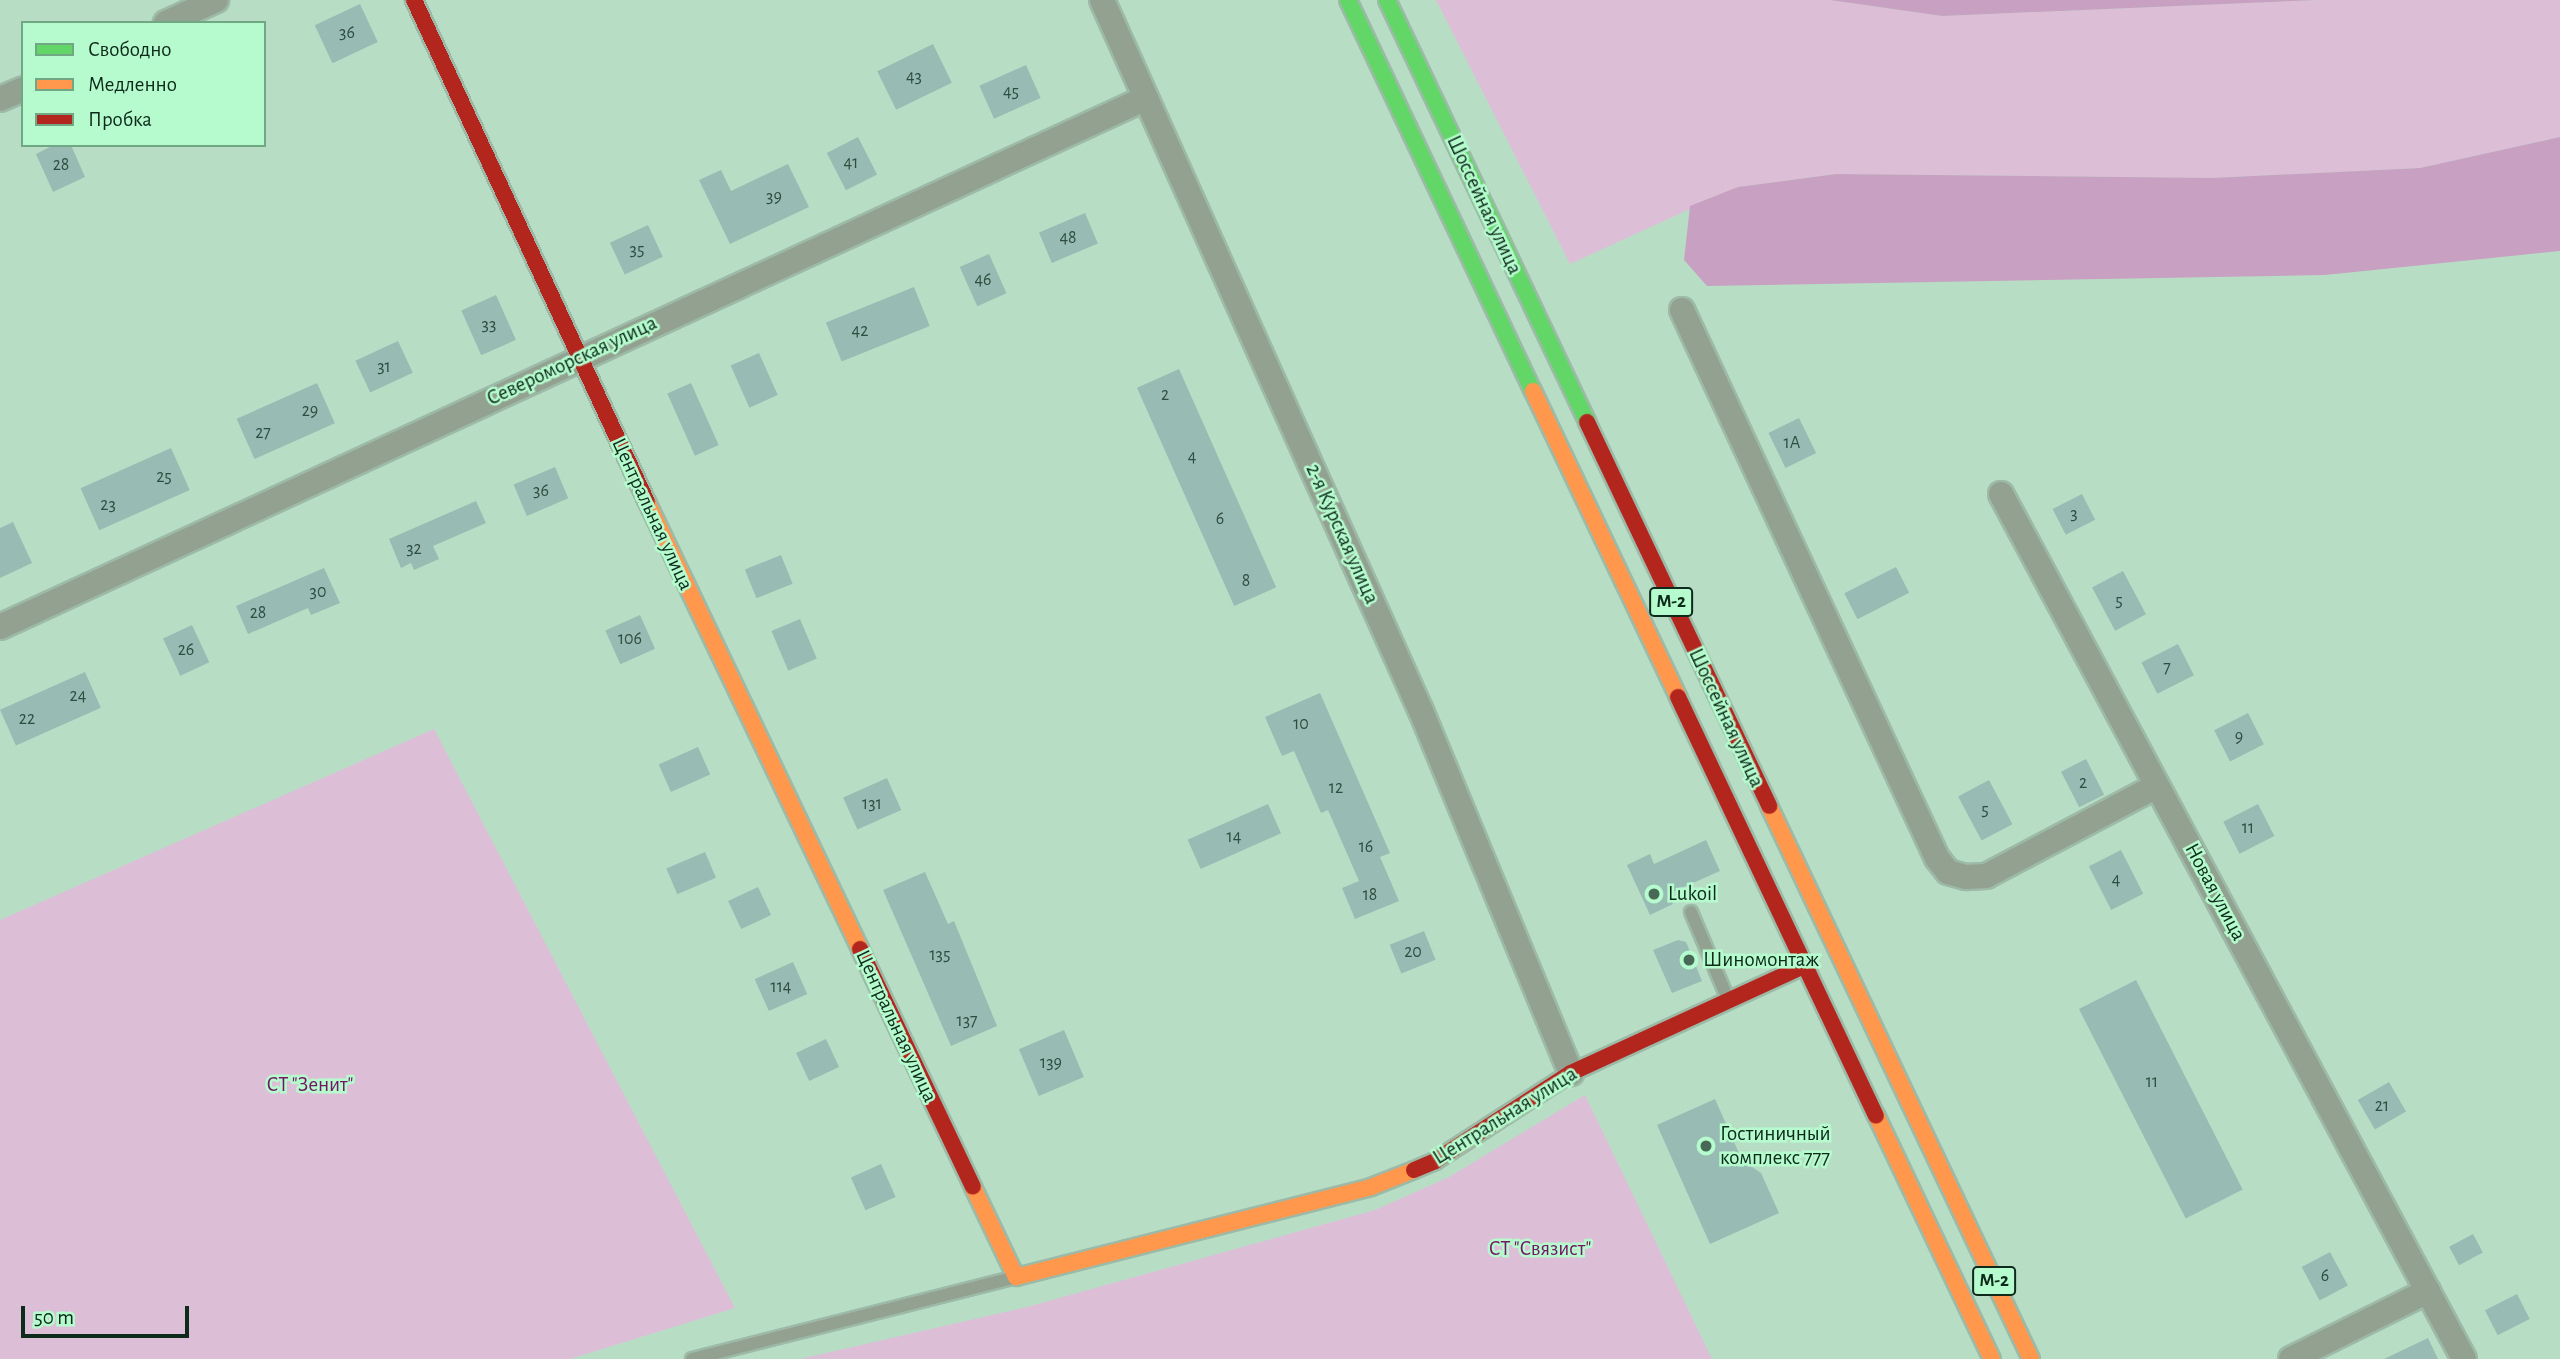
<!DOCTYPE html>
<html>
<head>
<meta charset="utf-8">
<style>
  body { margin:0 }
  #map { position:relative; width:2560px; height:1359px; overflow:hidden; background:#b7dec5; font-family:"Alegreya Sans",sans-serif }
  div>[style] { position:absolute }
  [style*='--x'] { left:calc(var(--x)*1px); top:calc(var(--y)*1px); width:calc(var(--w)*1px); rotate:calc(var(--a)*1deg) }
  .green>* { inset:0; background:#dcbfd7 }
  .forest>* { inset:0; background:#c8a1c2 }
  .building>* { inset:0; background:#98bbb4; transform-origin:0 0 }
  .roads { filter:drop-shadow(2px 0 #9cbaa7) drop-shadow(-2px 0 #9cbaa7) drop-shadow(0 2px #9cbaa7) drop-shadow(0 -2px #9cbaa7) }
  .lane>* { height:12px; margin:-6px; padding:0 6px; transform-origin:6px; border-radius:6px; background:#93a191 }
  .street>* { height:24px; margin:-12px; padding:0 12px; transform-origin:12px; border-radius:12px; background:#93a191 }
  .fast>* { height:16px; margin:-8px; padding:0 8px; transform-origin:8px; border-radius:8px; background:#63d668 }
  .slow>* { height:16px; margin:-8px; padding:0 8px; transform-origin:8px; border-radius:8px; background:#ff974d }
  .jam>* { height:16px; margin:-8px; padding:0 8px; transform-origin:8px; border-radius:8px; background:#b3261e }
  .dots>* { width:19px; height:19px; translate:-50% -50%; box-sizing:border-box; border:4px solid #b5fbce; border-radius:50% }
  span { translate:-50% -50%; white-space:nowrap; text-align:center; line-height:1.15; -webkit-text-stroke:5px #b5fbce; paint-order:stroke }
  .number-label { font-size:18px; color:#304e40 }
  .number-label span { -webkit-text-stroke-width:0 }
  .shield-label span { padding:2px 5px; background:#b5fbce; border:2px solid; border-radius:5px; -webkit-text-stroke-width:0 }
  .shield-label { font-size:19px; color:#0d2a1a; font-weight:700 }
  .street-label { font-size:21px; color:#0d2a1a }
  .poi-label { font-size:21px; color:#0d2a1a }
  .left { translate:0 -50%; text-align:left }
  .park-label { font-size:21px; color:#751665 }
  .legend { position:absolute; left:21px; top:21px; width:245px; height:126px; box-sizing:border-box; background:#b5fbce; border:2px solid #72a786; margin:0; padding:9px 12px; list-style:none; font-size:21px; color:#0d2a1a }
  .legend li { display:flex; align-items:center; gap:14px; height:35px }
  .legend b { width:35px; border:2px solid #72a786 }
  .scale { position:absolute; left:21px; top:1306px; width:168px; height:32px; box-sizing:border-box; border:4px solid #0d2a1a; border-top:0; padding-left:9px; font-size:21px; line-height:24px; white-space:nowrap; color:#0d2a1a; -webkit-text-stroke:5px #b5fbce; paint-order:stroke }
</style>
</head>
<body>
<div id="map">
  <div class="green">
    <i style="clip-path:polygon(1436px 0,1830px 0,1942px 16px,2317px 0,2560px 0,2560px 137px,2420px 168px,2212px 178px,1836px 174px,1738px 187px,1570px 264px)"></i>
    <i style="clip-path:polygon(434px 729px,735px 1308px,570px 1359px,0 1359px,0 920px)"></i>
    <i style="clip-path:polygon(1585px 1095px,1712px 1359px,800px 1359px,1027px 1307px,1375px 1210px,1449px 1177px)"></i>
  </div>
  <div class="forest">
    <i style="clip-path:polygon(1830px 0,2317px 0,1942px 16px)"></i>
    <i style="clip-path:polygon(2560px 137px,2560px 251px,2325px 275px,1707px 286px,1684px 260px,1690px 206px,1738px 187px,1836px 174px,2212px 178px,2420px 168px)"></i>
  </div>
  <div class="building">
    <i style="left:360px;top:4px;width:42px;height:50px;rotate:65deg"></i>
    <i style="left:933px;top:44px;width:43px;height:62px;rotate:64deg"></i>
    <i style="left:1026px;top:65px;width:36px;height:51px;rotate:66deg"></i>
    <i style="left:858px;top:137px;width:42px;height:35px;rotate:63deg"></i>
    <i style="clip-path:polygon(54px 145px,71px 145px,85px 177px,53px 192px,36px 154px)"></i>
    <i style="clip-path:polygon(788px 164px,809px 207px,730px 244px,699px 180px,721px 170px,731px 191px)"></i>
    <i style="left:1085px;top:213px;width:33px;height:50px;rotate:67deg"></i>
    <i style="left:648px;top:225px;width:35px;height:42px;rotate:65deg"></i>
    <i style="left:989px;top:254px;width:43px;height:32px;rotate:66deg"></i>
    <i style="left:914px;top:287px;width:42px;height:95px;rotate:68deg"></i>
    <i style="left:496px;top:295px;width:49px;height:38px;rotate:66deg"></i>
    <i style="left:398px;top:341px;width:35px;height:47px;rotate:65deg"></i>
    <i style="left:759px;top:353px;width:46px;height:31px;rotate:66deg"></i>
    <i style="left:1179px;top:369px;width:239px;height:46px;rotate:66deg"></i>
    <i style="left:317px;top:383px;width:44px;height:88px;rotate:66deg"></i>
    <i style="left:691px;top:383px;width:68px;height:26px;rotate:66deg"></i>
    <i style="left:1799px;top:418px;width:39px;height:34px;rotate:64deg"></i>
    <i style="left:171px;top:448px;width:46px;height:99px;rotate:66deg"></i>
    <i style="left:555px;top:467px;width:34px;height:45px;rotate:67deg"></i>
    <i style="left:2082px;top:494px;width:29px;height:33px;rotate:63deg"></i>
    <i style="clip-path:polygon(476px 501px,486px 523px,433px 546px,439px 559px,414px 570px,411px 563px,401px 568px,389px 539px)"></i>
    <i style="clip-path:polygon(13px 522px,32px 563px,0 578px,0 528px)"></i>
    <i style="left:781px;top:555px;width:31px;height:39px;rotate:68deg"></i>
    <i style="left:1896px;top:567px;width:29px;height:58px;rotate:63deg"></i>
    <i style="clip-path:polygon(324px 568px,340px 603px,311px 615px,308px 608px,248px 634px,236px 606px)"></i>
    <i style="left:2123px;top:571px;width:49px;height:35px;rotate:62deg"></i>
    <i style="left:640px;top:615px;width:37px;height:38px;rotate:66deg"></i>
    <i style="left:800px;top:619px;width:43px;height:31px;rotate:67deg"></i>
    <i style="left:192px;top:625px;width:41px;height:32px;rotate:65deg"></i>
    <i style="left:2178px;top:644px;width:35px;height:41px;rotate:63deg"></i>
    <i style="left:85px;top:672px;width:39px;height:93px;rotate:66deg"></i>
    <i style="clip-path:polygon(1320px 693px,1390px 853px,1380px 857px,1399px 901px,1355px 919px,1342px 888px,1359px 881px,1328px 810px,1321px 813px,1294px 751px,1282px 756px,1265px 717px)"></i>
    <i style="left:2248px;top:713px;width:35px;height:38px;rotate:63deg"></i>
    <i style="left:698px;top:747px;width:30px;height:43px;rotate:66deg"></i>
    <i style="left:2086px;top:759px;width:40px;height:28px;rotate:63deg"></i>
    <i style="left:887px;top:778px;width:35px;height:48px;rotate:66deg"></i>
    <i style="left:1989px;top:780px;width:50px;height:35px;rotate:62deg"></i>
    <i style="left:1268px;top:804px;width:32px;height:88px;rotate:66deg"></i>
    <i style="left:2258px;top:804px;width:36px;height:39px;rotate:63deg"></i>
    <i style="clip-path:polygon(1706px 840px,1720px 871px,1668px 894px,1673px 904px,1650px 915px,1627px 865px,1650px 854px,1654px 864px)"></i>
    <i style="left:2121px;top:850px;width:49px;height:36px;rotate:63deg"></i>
    <i style="left:705px;top:852px;width:28px;height:42px;rotate:67deg"></i>
    <i style="clip-path:polygon(925px 872px,948px 924px,954px 921px,997px 1026px,951px 1046px,883px 890px)"></i>
    <i style="left:758px;top:887px;width:31px;height:33px;rotate:65deg"></i>
    <i style="left:1424px;top:931px;width:31px;height:37px;rotate:68deg"></i>
    <i style="clip-path:polygon(1678px 940px,1686px 942px,1702px 981px,1672px 993px,1653px 950px)"></i>
    <i style="left:793px;top:962px;width:35px;height:42px;rotate:66deg"></i>
    <i style="left:2136px;top:980px;width:235px;height:64px;rotate:63deg"></i>
    <i style="left:1064px;top:1030px;width:51px;height:49px;rotate:67deg"></i>
    <i style="left:826px;top:1039px;width:31px;height:33px;rotate:65deg"></i>
    <i style="left:2389px;top:1082px;width:34px;height:36px;rotate:60deg"></i>
    <i style="clip-path:polygon(1715px 1099px,1742px 1160px,1761px 1173px,1779px 1213px,1710px 1244px,1657px 1125px)"></i>
    <i style="left:881px;top:1164px;width:36px;height:33px;rotate:66deg"></i>
    <i style="left:2473px;top:1234px;width:21px;height:27px;rotate:62deg"></i>
    <i style="left:2330px;top:1252px;width:38px;height:32px;rotate:62deg"></i>
    <i style="left:2517px;top:1294px;width:28px;height:36px;rotate:63deg"></i>
    <i style="clip-path:polygon(2428px 1338px,2438px 1359px,2384px 1359px)"></i>
  </div>
  <div class="roads">
    <div class="lane">
      <i style="--x:1691;--y:912;--w:92;--a:67"></i>
      <i style="--x:692;--y:1359;--w:330;--a:-14.2"></i>
    </div>
    <div class="street">
      <i style="--x:1102;--y:0;--w:779;--a:65.84"></i>
      <i style="--x:1421;--y:711;--w:392;--a:67.5"></i>
      <i style="--x:166;--y:23;--w:55;--a:-24.7"></i>
      <i style="--x:0;--y:99;--w:25;--a:-23"></i>
      <i style="--x:1682;--y:310;--w:604;--a:65.05"></i>
      <i style="--x:1937;--y:858;--w:18;--a:52"></i>
      <i style="--x:1948;--y:872;--w:19;--a:16"></i>
      <i style="--x:1966;--y:877;--w:20;--a:-3"></i>
      <i style="--x:1986;--y:876;--w:193;--a:-27.8"></i>
      <i style="--x:2001;--y:494;--w:981;--a:61.84"></i>
      <i style="--x:0;--y:627;--w:1262;--a:-24.78"></i>
      <i style="--x:2291;--y:1359;--w:153;--a:-26.4"></i>
    </div>
    <div class="fast">
      <i style="--x:1348;--y:0;--w:433;--a:64.7"></i>
      <i style="--x:1387;--y:0;--w:467;--a:64.6"></i>
    </div>
    <div class="slow">
      <i style="--x:1533;--y:391;--w:339;--a:64.6"></i>
      <i style="--x:647;--y:502;--w:495;--a:64.5"></i>
      <i style="--x:1769;--y:806;--w:612;--a:64.65"></i>
      <i style="--x:1876;--y:1115;--w:270;--a:64.6"></i>
      <i style="--x:973;--y:1187;--w:100;--a:64.5"></i>
      <i style="--x:1016;--y:1277;--w:366;--a:-14.2"></i>
      <i style="--x:1371;--y:1187;--w:46;--a:-21.6"></i>
    </div>
    <div class="jam">
      <i style="--x:414;--y:0;--w:553;--a:65.1"></i>
      <i style="--x:1587;--y:422;--w:425;--a:64.6"></i>
      <i style="--x:1678;--y:697;--w:463;--a:64.7"></i>
      <i style="--x:860;--y:949;--w:263;--a:64.6"></i>
      <i style="--x:1414;--y:1170;--w:23;--a:-23"></i>
      <i style="--x:1435;--y:1161;--w:162;--a:-32.9"></i>
      <i style="--x:1571;--y:1073;--w:256;--a:-24.7"></i>
    </div>
  </div>
  <div class="dots">
    <i style="left:1654px;top:894px;background:#486956"></i>
    <i style="left:1689px;top:960px;background:#486956"></i>
    <i style="left:1706px;top:1146px;background:#486956"></i>
  </div>
  <div class="number-label">
    <span style="left:347px;top:33px">36</span>
    <span style="left:914px;top:77px">43</span>
    <span style="left:1011px;top:92px">45</span>
    <span style="left:851px;top:163px">41</span>
    <span style="left:61px;top:165px">28</span>
    <span style="left:774px;top:197px">39</span>
    <span style="left:1068px;top:238px">48</span>
    <span style="left:637px;top:250px">35</span>
    <span style="left:983px;top:280px">46</span>
    <span style="left:489px;top:325px">33</span>
    <span style="left:860px;top:331px">42</span>
    <span style="left:384px;top:367px">31</span>
    <span style="left:1165px;top:395px">2</span>
    <span style="left:310px;top:411px">29</span>
    <span style="left:263px;top:433px">27</span>
    <span style="left:1792px;top:443px">1А</span>
    <span style="left:1192px;top:457px">4</span>
    <span style="left:164px;top:477px">25</span>
    <span style="left:541px;top:491px">36</span>
    <span style="left:108px;top:505px">23</span>
    <span style="left:2074px;top:514px">3</span>
    <span style="left:1220px;top:519px">6</span>
    <span style="left:414px;top:549px">32</span>
    <span style="left:1246px;top:581px">8</span>
    <span style="left:318px;top:592px">30</span>
    <span style="left:2119px;top:601px">5</span>
    <span style="left:258px;top:613px">28</span>
    <span style="left:630px;top:639px">106</span>
    <span style="left:186px;top:650px">26</span>
    <span style="left:2167px;top:668px">7</span>
    <span style="left:78px;top:696px">24</span>
    <span style="left:27px;top:719px">22</span>
    <span style="left:1301px;top:724px">10</span>
    <span style="left:2239px;top:737px">9</span>
    <span style="left:2083px;top:783px">2</span>
    <span style="left:1336px;top:788px">12</span>
    <span style="left:872px;top:804px">131</span>
    <span style="left:1985px;top:810px">5</span>
    <span style="left:2248px;top:828px">11</span>
    <span style="left:1234px;top:837px">14</span>
    <span style="left:1366px;top:847px">16</span>
    <span style="left:2116px;top:880px">4</span>
    <span style="left:1370px;top:895px">18</span>
    <span style="left:1413px;top:952px">20</span>
    <span style="left:940px;top:955px">135</span>
    <span style="left:781px;top:987px">114</span>
    <span style="left:967px;top:1021px">137</span>
    <span style="left:1051px;top:1063px">139</span>
    <span style="left:2152px;top:1082px">11</span>
    <span style="left:2382px;top:1106px">21</span>
    <span style="left:2325px;top:1276px">6</span>
  </div>
  <div class="shield-label">
    <span style="left:1671px;top:602px">М-2</span>
    <span style="left:1994px;top:1281px">М-2</span>
  </div>
  <div class="street-label">
    <span style="left:1484px;top:205px;rotate:65deg">Шоссейная улица</span>
    <span style="left:572px;top:361px;rotate:-25deg">Североморская улица</span>
    <span style="left:652px;top:514px;rotate:65deg">Центральная улица</span>
    <span style="left:1342px;top:534px;rotate:66deg">2-я Курская улица</span>
    <span style="left:1726px;top:718px;rotate:65deg">Шоссейная улица</span>
    <span style="left:2215px;top:892px;rotate:62deg">Новая улица</span>
    <span style="left:896px;top:1026px;rotate:65deg">Центральная улица</span>
    <span style="left:1505px;top:1116px;rotate:-32deg">Центральная улица</span>
  </div>
  <div class="poi-label">
    <span class="left" style="left:1668px;top:894px">Lukoil</span>
    <span class="left" style="left:1703px;top:960px">Шиномонтаж</span>
    <span class="left" style="left:1720px;top:1146px">Гостиничный<br>комплекс 777</span>
  </div>
  <div class="park-label">
    <span style="left:310px;top:1085px">СТ "Зенит"</span>
    <span style="left:1540px;top:1249px">СТ "Связист"</span>
  </div>
  <ul class="legend">
  <li><b style="height:9px;background:#63d668"></b>Свободно</li>
  <li><b style="height:9px;background:#ff974d"></b>Медленно</li>
  <li><b style="height:9px;background:#b3261e"></b>Пробка</li>
  </ul>
  <div class="scale">50 m</div>
</div>
</body>
</html>
